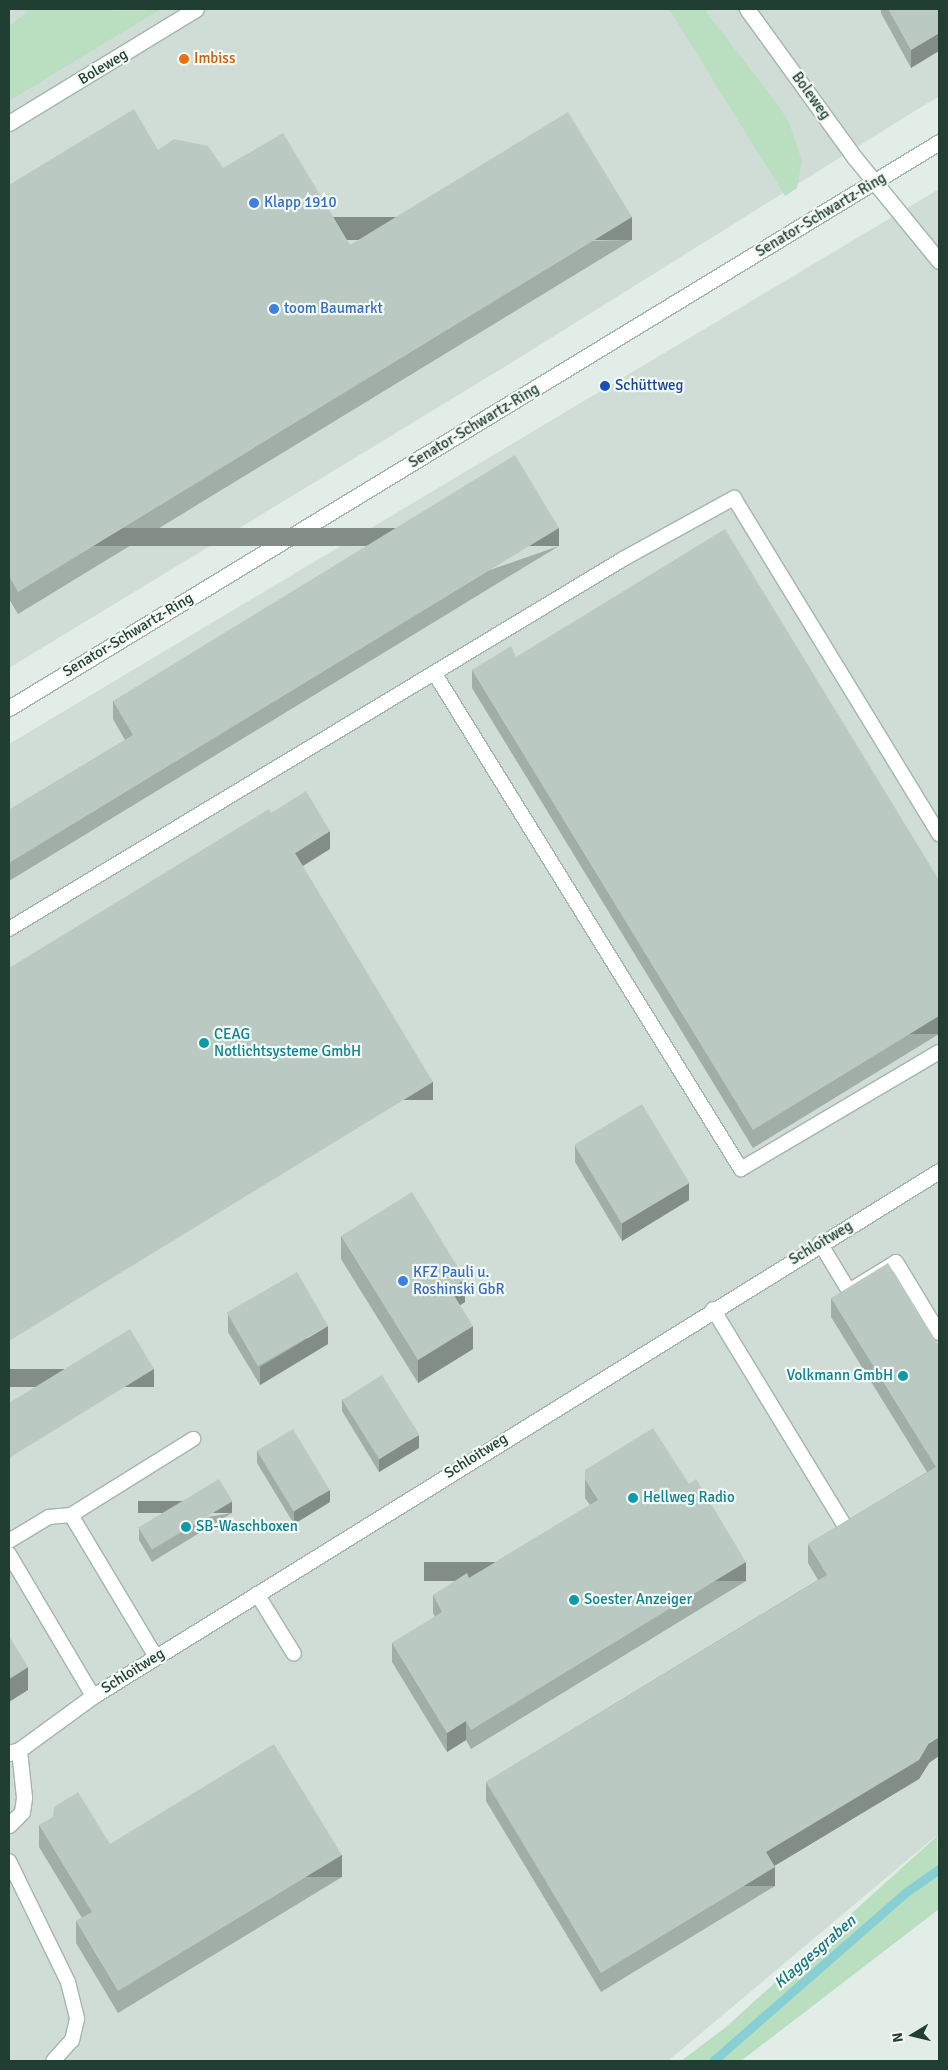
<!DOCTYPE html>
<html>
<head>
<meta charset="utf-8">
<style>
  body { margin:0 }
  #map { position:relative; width:948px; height:2070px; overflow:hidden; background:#e2ede7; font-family:Signika,sans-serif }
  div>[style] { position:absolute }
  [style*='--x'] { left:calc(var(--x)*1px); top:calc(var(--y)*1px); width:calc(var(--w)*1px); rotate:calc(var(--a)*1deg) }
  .built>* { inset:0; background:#d0ddd6 }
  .green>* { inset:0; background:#badec0 }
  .stream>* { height:9px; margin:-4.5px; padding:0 4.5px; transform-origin:4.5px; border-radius:4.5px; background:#88cfd3 }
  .roads { filter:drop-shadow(1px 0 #a4b5ad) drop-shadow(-1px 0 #a4b5ad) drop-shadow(0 1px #a4b5ad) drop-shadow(0 -1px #a4b5ad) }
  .service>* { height:14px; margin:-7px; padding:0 7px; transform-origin:7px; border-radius:7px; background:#fff }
  .minor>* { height:15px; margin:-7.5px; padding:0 7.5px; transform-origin:7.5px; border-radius:7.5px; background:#fff }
  .secondary>* { height:15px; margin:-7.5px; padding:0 7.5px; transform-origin:7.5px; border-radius:7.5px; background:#fff }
  .wall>* { inset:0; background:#a0aea7 }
  .shaded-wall>* { inset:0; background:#828d88; transform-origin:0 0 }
  .building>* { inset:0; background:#bacac2; transform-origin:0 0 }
  .dots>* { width:14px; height:14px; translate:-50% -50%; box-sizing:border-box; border:2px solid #f3f9f5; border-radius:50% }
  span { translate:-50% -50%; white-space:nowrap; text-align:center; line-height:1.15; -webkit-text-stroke:4.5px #f3f9f5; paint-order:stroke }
  .food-label { font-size:15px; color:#c56008 }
  .left { translate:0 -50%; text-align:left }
  .street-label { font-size:15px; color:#213e33 }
  .shop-label { font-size:15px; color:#366cbe }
  .transit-label { font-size:15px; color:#164399 }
  .culture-label { font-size:15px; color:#0d838f }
  .right { translate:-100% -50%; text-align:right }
  .water-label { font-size:16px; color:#19767c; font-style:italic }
  .frame { position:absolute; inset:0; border:10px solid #213e33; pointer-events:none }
  .north { position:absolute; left:888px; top:2010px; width:50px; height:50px; -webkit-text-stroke:4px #f3f9f5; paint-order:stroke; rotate:261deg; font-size:14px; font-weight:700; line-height:20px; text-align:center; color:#213e33 }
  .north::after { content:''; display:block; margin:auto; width:18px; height:22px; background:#213e33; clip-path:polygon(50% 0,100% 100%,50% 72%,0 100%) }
</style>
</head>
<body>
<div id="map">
  <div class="built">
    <i style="clip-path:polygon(9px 9px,939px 9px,939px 96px,506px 366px,9px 668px)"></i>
    <i style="clip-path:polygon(939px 189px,939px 1840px,936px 1836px,668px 2061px,9px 2061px,9px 744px)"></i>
  </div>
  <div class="green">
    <i style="clip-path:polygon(31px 9px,138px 11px,161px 9px,9px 101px,9px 26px)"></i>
    <i style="clip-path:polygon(669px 9px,704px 9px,778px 105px,789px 122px,802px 161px,797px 188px,785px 196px)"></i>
    <i style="clip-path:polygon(937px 1836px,939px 1909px,741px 2061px,681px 2061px,726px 2027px)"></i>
  </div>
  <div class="stream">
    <i style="--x:713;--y:2061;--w:255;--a:-41.2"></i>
    <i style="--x:905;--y:1893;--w:42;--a:-35.2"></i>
  </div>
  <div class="roads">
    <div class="service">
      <i style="--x:435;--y:674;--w:582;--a:58.28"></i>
      <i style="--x:741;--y:1169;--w:230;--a:-30.6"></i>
      <i style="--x:9;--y:929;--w:717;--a:-31.07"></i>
      <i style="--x:623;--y:559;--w:127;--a:-28.8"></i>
      <i style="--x:734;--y:498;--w:394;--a:58.6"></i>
      <i style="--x:820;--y:1243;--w:56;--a:58.9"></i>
      <i style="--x:849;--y:1291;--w:55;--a:-31.7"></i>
      <i style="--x:896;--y:1262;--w:83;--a:58.8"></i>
      <i style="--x:713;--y:1309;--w:250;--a:58.7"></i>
      <i style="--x:9;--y:1541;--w:47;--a:-31"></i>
      <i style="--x:49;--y:1517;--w:22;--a:-5"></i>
      <i style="--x:9;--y:1554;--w:165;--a:59.4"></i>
      <i style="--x:257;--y:1594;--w:70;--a:58.3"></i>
      <i style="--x:156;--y:1657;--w:165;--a:-120.9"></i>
      <i style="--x:71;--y:1515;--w:144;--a:-31.9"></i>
      <i style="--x:9;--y:1861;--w:135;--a:64"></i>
      <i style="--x:68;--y:1982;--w:38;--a:76"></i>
      <i style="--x:77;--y:2019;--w:22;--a:103"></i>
      <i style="--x:72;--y:2040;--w:28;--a:132"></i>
    </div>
    <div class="minor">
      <i style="--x:747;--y:9;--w:184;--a:54.1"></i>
      <i style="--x:855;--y:158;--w:133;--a:50.8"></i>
      <i style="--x:9;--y:123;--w:219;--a:-31.4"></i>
      <i style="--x:9;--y:1753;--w:10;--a:-17"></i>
      <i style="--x:19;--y:1750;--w:92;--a:-36.1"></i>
      <i style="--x:93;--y:1696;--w:996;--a:-31.82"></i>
      <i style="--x:9;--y:1825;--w:18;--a:-45"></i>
      <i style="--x:22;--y:1812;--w:15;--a:-82"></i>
      <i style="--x:24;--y:1797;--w:47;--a:-96.1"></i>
    </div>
    <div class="secondary">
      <i style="--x:9;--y:708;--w:1089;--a:-31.32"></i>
    </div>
  </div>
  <div class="wall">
    <i style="clip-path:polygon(881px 9px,939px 9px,911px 68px,881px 13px)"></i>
    <i style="clip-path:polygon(158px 150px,223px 168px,350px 245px,632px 240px,18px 614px,9px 599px,9px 185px)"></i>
    <i style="clip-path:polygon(559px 546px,9px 881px,9px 810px,125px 740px,113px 719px,113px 701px)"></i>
    <i style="clip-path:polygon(516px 657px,939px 880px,939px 1034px,753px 1148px,472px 688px,472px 670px)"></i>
    <i style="clip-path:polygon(575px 1145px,689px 1200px,622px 1241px,575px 1162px)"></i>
    <i style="clip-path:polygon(341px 1236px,465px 1302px,460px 1305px,473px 1349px,418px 1383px,341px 1259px)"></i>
    <i style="clip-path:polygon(831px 1298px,939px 1346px,929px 1763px,919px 1779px,774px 1866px,775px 1886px,601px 1992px,486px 1801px,486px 1782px,818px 1580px,808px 1563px,808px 1544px,927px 1472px,831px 1317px)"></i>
    <i style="clip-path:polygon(228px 1314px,328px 1344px,260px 1385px,228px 1332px)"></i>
    <i style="clip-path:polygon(342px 1399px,419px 1448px,379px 1472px,342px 1411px)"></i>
    <i style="clip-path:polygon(257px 1451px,330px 1502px,294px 1524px,257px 1463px)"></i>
    <i style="clip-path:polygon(585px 1470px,746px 1581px,471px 1749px,466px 1740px,447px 1752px,392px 1662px,392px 1643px,435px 1617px,433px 1613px,433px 1595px,469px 1578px,590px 1505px,585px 1498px)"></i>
    <i style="clip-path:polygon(232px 1513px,152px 1562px,139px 1540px,139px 1528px)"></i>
    <i style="clip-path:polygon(39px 1825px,110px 1844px,342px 1877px,118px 2013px,76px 1943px,76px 1921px,82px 1918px,39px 1847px)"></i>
  </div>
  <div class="shaded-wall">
    <i style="clip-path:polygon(939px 33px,939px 51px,911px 68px,911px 50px)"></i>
    <i style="left:632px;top:217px;width:23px;height:719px;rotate:90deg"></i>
    <i style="left:559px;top:528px;width:18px;height:644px;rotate:90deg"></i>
    <i style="clip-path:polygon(330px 831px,330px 849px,295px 871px,295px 853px)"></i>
    <i style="left:939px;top:1016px;width:18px;height:218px;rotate:90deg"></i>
    <i style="left:433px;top:1082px;width:18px;height:497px;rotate:90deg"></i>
    <i style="clip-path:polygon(689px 1183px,689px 1200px,622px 1241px,622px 1223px)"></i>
    <i style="clip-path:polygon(465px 1279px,465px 1302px,450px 1312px,450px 1289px)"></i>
    <i style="clip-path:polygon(328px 1326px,328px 1344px,260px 1385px,260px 1367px)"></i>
    <i style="clip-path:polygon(473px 1326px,473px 1349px,418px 1383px,418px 1360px)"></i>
    <i style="left:154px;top:1369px;width:18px;height:170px;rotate:90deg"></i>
    <i style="clip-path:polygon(419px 1435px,419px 1448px,379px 1472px,379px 1459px)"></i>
    <i style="clip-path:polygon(330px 1490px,330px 1502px,294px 1524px,294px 1511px)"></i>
    <i style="left:232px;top:1501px;width:12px;height:94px;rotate:90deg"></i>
    <i style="left:746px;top:1562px;width:19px;height:322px;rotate:90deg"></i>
    <i style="clip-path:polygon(28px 1667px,28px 1690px,9px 1702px,9px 1679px)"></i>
    <i style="clip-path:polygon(466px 1721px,466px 1740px,447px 1752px,447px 1733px)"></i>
    <i style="clip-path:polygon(939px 1737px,939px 1756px,929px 1763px,919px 1779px,766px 1871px,766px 1852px)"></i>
    <i style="left:342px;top:1855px;width:22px;height:262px;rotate:90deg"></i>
    <i style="left:775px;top:1867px;width:19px;height:204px;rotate:90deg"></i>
  </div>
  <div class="building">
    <i style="clip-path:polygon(888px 9px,939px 9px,939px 33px,911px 50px)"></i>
    <i style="clip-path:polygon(134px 109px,158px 150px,174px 139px,208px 146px,223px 168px,283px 133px,350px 245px,568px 112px,632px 217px,18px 592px,9px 576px,9px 185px)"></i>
    <i style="clip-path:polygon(515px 455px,559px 528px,9px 863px,9px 810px,133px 735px,113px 701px)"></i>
    <i style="clip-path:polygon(725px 529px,939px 880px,939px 1016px,753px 1130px,472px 670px,511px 646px,516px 657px)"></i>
    <i style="clip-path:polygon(306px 791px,330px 831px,295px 853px,433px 1082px,9px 1341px,9px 968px,269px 809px,271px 813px)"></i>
    <i style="left:642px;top:1104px;width:92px;height:79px;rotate:59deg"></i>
    <i style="clip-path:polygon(412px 1192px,465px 1279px,450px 1289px,473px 1326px,418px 1360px,341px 1236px)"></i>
    <i style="clip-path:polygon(888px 1263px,939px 1346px,939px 1737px,929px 1743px,919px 1760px,766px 1852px,775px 1867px,601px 1973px,486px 1782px,827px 1575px,808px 1544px,936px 1467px,831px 1298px)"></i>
    <i style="left:297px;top:1272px;width:62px;height:81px;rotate:60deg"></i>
    <i style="clip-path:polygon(130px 1329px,154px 1369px,9px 1458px,9px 1403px)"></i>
    <i style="left:382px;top:1375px;width:70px;height:47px;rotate:58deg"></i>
    <i style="clip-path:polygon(653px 1428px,689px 1484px,696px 1479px,746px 1562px,471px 1730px,466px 1721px,447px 1733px,392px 1643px,442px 1612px,433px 1595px,467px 1573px,469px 1578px,598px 1500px,585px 1479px,585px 1470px)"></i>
    <i style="left:293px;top:1429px;width:71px;height:42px;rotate:59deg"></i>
    <i style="left:219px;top:1479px;width:26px;height:94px;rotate:59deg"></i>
    <i style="clip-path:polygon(9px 1636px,28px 1667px,9px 1679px)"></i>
    <i style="clip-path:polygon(274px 1744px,342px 1855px,118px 1991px,76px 1921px,92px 1912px,39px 1825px,53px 1817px,54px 1807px,78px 1792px,110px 1844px)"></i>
  </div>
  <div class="dots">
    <i style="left:184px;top:59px;background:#e8710a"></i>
    <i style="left:254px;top:203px;background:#3f7fe0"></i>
    <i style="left:274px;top:309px;background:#3f7fe0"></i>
    <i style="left:605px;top:386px;background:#1a4fb4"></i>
    <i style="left:204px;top:1043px;background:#0f9aa8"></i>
    <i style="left:403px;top:1281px;background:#3f7fe0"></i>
    <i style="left:903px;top:1376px;background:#0f9aa8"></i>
    <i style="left:633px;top:1498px;background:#0f9aa8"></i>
    <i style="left:186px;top:1527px;background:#0f9aa8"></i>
    <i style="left:574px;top:1600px;background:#0f9aa8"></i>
  </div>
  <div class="food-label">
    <span class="left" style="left:194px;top:59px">Imbiss</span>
  </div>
  <div class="street-label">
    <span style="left:103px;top:67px;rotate:-31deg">Boleweg</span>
    <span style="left:811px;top:96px;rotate:54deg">Boleweg</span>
    <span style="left:821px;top:215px;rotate:-31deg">Senator-Schwartz-Ring</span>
    <span style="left:474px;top:426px;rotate:-31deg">Senator-Schwartz-Ring</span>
    <span style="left:128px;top:635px;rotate:-31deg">Senator-Schwartz-Ring</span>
    <span style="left:821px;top:1243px;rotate:-31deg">Schloitweg</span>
    <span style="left:476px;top:1456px;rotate:-32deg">Schloitweg</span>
    <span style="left:133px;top:1671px;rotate:-32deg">Schloitweg</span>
  </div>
  <div class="shop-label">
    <span class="left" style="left:264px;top:203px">Klapp 1910</span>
    <span class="left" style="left:284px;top:309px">toom Baumarkt</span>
    <span class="left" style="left:413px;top:1281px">KFZ Pauli u.<br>Roshinski GbR</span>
  </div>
  <div class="transit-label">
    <span class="left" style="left:615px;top:386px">Schüttweg</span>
  </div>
  <div class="culture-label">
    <span class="left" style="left:214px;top:1043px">CEAG<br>Notlichtsysteme GmbH</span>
    <span class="right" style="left:893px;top:1376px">Volkmann GmbH</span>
    <span class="left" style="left:643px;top:1498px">Hellweg Radio</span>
    <span class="left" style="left:196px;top:1527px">SB-Waschboxen</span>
    <span class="left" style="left:584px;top:1600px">Soester Anzeiger</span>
  </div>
  <div class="water-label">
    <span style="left:815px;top:1952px;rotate:-41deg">Klaggesgraben</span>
  </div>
  <div class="frame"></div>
  <div class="north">N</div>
</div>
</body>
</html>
